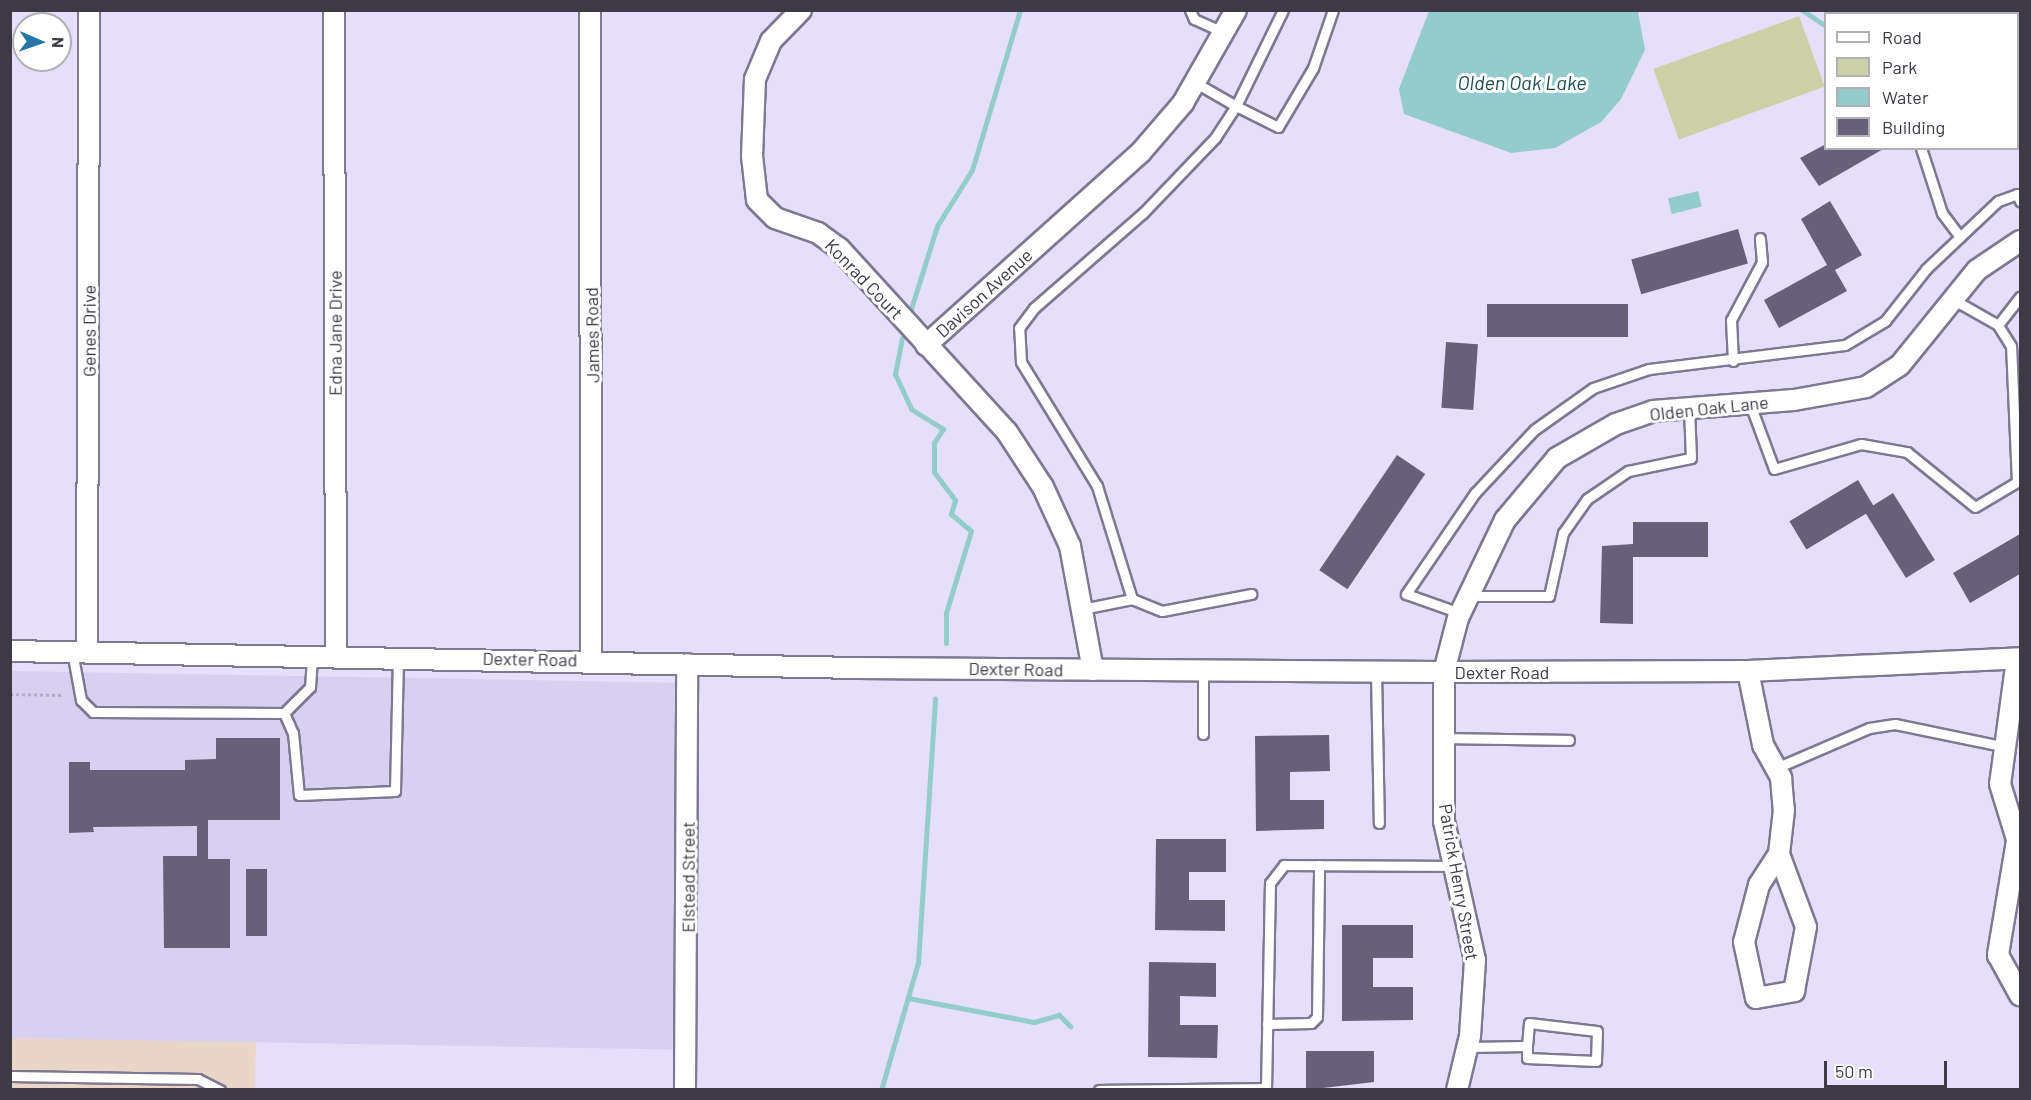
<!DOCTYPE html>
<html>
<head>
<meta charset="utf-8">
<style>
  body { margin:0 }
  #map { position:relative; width:2031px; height:1100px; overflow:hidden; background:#e5dffb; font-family:Barlow,sans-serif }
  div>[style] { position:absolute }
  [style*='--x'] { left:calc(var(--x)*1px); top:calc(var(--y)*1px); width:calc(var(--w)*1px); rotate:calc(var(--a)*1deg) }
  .commercial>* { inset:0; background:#e9d6c7 }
  .built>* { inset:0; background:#d8d0f1; transform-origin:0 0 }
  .green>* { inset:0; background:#cbd0a7; transform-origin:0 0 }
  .water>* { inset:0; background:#94cccb; transform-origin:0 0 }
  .stream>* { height:5px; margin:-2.5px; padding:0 2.5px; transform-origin:2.5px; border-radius:2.5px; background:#94cccb }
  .building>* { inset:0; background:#666179; transform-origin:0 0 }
  .path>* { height:3px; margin-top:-1.5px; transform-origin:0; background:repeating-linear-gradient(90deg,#b2adc4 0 3px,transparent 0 6px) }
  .roads { filter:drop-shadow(2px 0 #7e7891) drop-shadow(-2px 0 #7e7891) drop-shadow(0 2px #7e7891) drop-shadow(0 -2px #7e7891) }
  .service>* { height:9px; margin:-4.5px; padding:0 4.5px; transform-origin:4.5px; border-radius:4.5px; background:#fff }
  .minor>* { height:20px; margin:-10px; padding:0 10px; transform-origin:10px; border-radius:10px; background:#fff }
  span { translate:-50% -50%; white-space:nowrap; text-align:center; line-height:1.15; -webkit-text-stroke:6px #fff; paint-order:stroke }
  .street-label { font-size:18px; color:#3d3a45 }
  .water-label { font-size:20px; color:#1c4e4e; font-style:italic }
  .frame { position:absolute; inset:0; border:12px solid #3d3a45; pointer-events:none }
  .legend { position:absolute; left:1824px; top:12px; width:195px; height:138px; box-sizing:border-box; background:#fff; border:2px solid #b1b0b5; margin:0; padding:8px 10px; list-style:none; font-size:18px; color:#3d3a45 }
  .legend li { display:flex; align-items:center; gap:12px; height:30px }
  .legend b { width:30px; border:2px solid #b1b0b5 }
  .north { position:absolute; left:12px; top:12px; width:60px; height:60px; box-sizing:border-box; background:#fff; border:2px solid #b1b0b5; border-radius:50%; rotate:92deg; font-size:16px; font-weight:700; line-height:24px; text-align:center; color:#3d3a45 }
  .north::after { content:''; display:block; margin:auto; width:21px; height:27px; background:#2877a9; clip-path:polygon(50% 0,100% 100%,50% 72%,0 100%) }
  .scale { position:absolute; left:1824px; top:1061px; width:123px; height:27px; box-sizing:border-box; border:3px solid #3d3a45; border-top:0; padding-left:8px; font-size:18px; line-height:21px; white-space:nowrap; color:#3d3a45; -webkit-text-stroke:4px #fff; paint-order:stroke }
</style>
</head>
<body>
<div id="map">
  <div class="commercial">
    <i style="clip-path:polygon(11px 671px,11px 1038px,256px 1041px,255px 1089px,11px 1090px)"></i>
  </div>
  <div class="built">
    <i style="left:12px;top:671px;width:667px;height:367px;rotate:1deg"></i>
  </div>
  <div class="green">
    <i style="left:1799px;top:16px;width:75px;height:155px;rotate:70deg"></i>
  </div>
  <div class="water">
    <i style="clip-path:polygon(1429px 11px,1638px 11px,1645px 50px,1621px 99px,1601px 122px,1555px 148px,1511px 153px,1404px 114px,1399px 89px)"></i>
    <i style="left:1698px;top:191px;width:16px;height:31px;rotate:76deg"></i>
  </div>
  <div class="stream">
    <i style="--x:1802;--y:10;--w:29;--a:34"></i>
    <i style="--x:2018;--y:27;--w:2;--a:27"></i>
    <i style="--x:911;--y:309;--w:87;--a:-72.6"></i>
    <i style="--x:937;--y:226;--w:66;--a:-58"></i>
    <i style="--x:972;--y:170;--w:167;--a:-73.3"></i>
    <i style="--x:902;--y:338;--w:37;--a:101"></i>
    <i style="--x:895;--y:374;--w:38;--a:65"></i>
    <i style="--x:911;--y:409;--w:38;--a:32"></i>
    <i style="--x:943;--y:429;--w:17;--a:123"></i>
    <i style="--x:934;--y:443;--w:29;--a:90"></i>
    <i style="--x:934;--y:472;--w:35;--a:53"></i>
    <i style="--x:955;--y:500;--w:15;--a:106"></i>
    <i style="--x:951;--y:514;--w:26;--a:40"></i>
    <i style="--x:971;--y:531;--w:86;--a:107"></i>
    <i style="--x:946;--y:613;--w:30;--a:90"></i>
    <i style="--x:908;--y:998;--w:128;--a:10.8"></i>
    <i style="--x:1034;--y:1022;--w:26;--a:-16"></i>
    <i style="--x:1059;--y:1015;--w:16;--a:45"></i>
    <i style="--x:881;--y:1090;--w:132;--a:-73.8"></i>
    <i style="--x:918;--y:963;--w:265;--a:-86.3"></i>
  </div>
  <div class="building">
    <i style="clip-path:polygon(2018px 99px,2020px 99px,2018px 133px)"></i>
    <i style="clip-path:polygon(1826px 144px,1826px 148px,1885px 148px,1819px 186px,1800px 158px)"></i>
    <i style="clip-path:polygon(1830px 201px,1862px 255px,1835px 270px,1847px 291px,1779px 328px,1764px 300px,1827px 265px,1801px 219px)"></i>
    <i style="left:1738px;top:229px;width:36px;height:111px;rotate:74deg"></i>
    <i style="left:1628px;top:304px;width:33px;height:141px;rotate:90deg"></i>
    <i style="left:1446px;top:342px;width:32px;height:66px;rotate:4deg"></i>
    <i style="left:1397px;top:455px;width:34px;height:139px;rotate:34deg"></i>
    <i style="left:1858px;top:480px;width:33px;height:80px;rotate:59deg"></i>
    <i style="left:1893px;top:493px;width:79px;height:34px;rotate:58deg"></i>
    <i style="clip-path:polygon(1633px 522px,1708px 522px,1708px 557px,1633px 557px,1633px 624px,1600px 623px,1602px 546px,1633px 544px)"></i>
    <i style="clip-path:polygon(2020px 528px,2020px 574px,1970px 603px,1953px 573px,2020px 534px)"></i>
    <i style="clip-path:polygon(1329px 735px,1330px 771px,1290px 772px,1290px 800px,1324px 800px,1324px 829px,1256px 831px,1255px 736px)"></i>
    <i style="clip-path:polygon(216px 738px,280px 738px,280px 820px,208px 820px,208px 859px,230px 859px,230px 948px,164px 948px,163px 856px,197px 856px,197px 826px,93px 827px,94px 832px,69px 833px,69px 762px,90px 762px,90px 770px,185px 770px,185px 760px,216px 759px)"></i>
    <i style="clip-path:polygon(1156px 839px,1226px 839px,1226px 872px,1189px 872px,1189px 900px,1225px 900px,1225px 931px,1155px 930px)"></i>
    <i style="left:246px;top:869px;width:21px;height:67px"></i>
    <i style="clip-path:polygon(1342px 925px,1413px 925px,1413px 958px,1373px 958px,1373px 987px,1413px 987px,1413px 1020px,1342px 1021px)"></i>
    <i style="clip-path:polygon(1149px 962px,1216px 963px,1216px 997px,1180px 996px,1180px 1025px,1218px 1025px,1217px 1058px,1148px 1057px)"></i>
    <i style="clip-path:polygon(1306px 1051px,1374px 1051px,1374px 1082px,1306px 1090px)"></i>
  </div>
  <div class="path">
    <i style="--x:10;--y:694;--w:53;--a:1.1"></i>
  </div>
  <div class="roads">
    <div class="service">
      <i style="--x:1190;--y:10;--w:10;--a:66"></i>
      <i style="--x:1194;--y:19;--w:34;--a:24"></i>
      <i style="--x:1283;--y:10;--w:107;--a:116.1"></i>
      <i style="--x:1236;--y:106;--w:47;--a:26.6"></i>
      <i style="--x:1278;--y:127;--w:69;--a:-59.3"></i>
      <i style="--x:1313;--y:68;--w:61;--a:-71"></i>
      <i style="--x:1921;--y:148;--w:68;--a:72.1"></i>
      <i style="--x:1942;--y:213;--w:30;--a:53"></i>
      <i style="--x:1954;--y:300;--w:51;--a:29.6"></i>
      <i style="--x:1733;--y:361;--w:41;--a:-92.8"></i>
      <i style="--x:1731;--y:320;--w:66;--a:-61.9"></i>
      <i style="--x:1762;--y:262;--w:24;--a:-95"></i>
      <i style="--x:1750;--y:404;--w:69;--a:69.7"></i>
      <i style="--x:1774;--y:469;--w:91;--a:-16"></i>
      <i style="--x:1861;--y:444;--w:47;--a:9.9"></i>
      <i style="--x:1907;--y:452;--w:87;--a:39"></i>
      <i style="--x:1975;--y:507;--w:49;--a:-30.8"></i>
      <i style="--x:2017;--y:482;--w:136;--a:-92.5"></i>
      <i style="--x:2011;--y:346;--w:25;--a:-122"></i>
      <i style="--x:1998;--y:325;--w:36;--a:-52"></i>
      <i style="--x:1468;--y:596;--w:81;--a:0"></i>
      <i style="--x:1549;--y:596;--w:65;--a:-77.5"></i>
      <i style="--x:1563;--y:533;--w:42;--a:-54.8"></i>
      <i style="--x:1587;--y:499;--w:50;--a:-34.3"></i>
      <i style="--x:1628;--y:471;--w:64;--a:-11.7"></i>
      <i style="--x:1691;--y:458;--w:50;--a:-92.3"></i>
      <i style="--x:1132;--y:599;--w:32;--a:22"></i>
      <i style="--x:1162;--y:611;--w:91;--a:-10.8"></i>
      <i style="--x:1082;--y:609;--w:51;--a:-11.3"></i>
      <i style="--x:1132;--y:599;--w:118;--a:-107.2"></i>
      <i style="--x:1097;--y:486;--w:145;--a:-121.5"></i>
      <i style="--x:1021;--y:362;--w:34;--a:-93"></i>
      <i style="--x:1019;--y:328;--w:25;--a:-53"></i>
      <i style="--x:1034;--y:308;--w:145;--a:-41.1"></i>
      <i style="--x:1143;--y:213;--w:104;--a:-46.2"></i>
      <i style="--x:1215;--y:138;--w:38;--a:-57"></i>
      <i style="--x:1236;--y:106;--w:46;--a:-150.1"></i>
      <i style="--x:1460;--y:613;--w:57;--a:-160.6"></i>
      <i style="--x:1406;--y:594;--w:122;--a:-55.7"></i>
      <i style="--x:1475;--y:493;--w:86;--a:-46.9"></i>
      <i style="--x:1534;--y:430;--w:72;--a:-35.4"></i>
      <i style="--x:1593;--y:388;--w:59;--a:-18.7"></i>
      <i style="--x:1649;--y:369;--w:197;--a:-7"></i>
      <i style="--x:1845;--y:345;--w:47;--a:-31"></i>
      <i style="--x:1885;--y:321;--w:66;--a:-51.7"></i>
      <i style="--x:1926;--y:269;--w:99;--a:-43.4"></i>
      <i style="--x:1998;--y:201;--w:20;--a:-20"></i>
      <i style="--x:2017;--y:194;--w:8;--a:67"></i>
      <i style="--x:72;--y:651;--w:50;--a:79.6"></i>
      <i style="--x:81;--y:700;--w:17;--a:45"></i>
      <i style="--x:93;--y:712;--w:191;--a:0.3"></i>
      <i style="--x:284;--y:713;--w:22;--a:66"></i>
      <i style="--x:293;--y:733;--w:62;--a:84.5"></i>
      <i style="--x:299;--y:795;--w:96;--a:-2.4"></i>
      <i style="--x:395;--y:791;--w:133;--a:-88.7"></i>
      <i style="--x:1376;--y:672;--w:151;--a:88.9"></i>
      <i style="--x:284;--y:713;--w:37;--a:-45"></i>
      <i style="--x:310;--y:687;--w:30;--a:-86"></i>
      <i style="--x:1203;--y:734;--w:64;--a:-90"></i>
      <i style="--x:1443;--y:738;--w:126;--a:0.9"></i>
      <i style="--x:1776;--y:768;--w:101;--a:-23.3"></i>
      <i style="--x:1869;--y:728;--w:26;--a:-9"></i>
      <i style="--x:1895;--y:724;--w:108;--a:11.7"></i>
      <i style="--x:1267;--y:1024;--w:44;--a:-1.3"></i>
      <i style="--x:1311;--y:1023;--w:8;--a:-45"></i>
      <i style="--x:1317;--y:1017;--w:152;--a:-89.2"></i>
      <i style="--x:1468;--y:1047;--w:59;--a:-1"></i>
      <i style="--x:1527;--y:1046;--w:23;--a:-85"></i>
      <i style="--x:1529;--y:1023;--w:68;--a:6.7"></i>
      <i style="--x:1597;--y:1031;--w:30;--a:92"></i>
      <i style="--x:1596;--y:1061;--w:69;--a:-177.5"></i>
      <i style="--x:1527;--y:1058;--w:12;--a:-90"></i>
      <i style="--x:10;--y:1076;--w:188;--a:0.9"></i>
      <i style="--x:198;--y:1079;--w:25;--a:27"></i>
      <i style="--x:1099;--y:1090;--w:167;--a:-0.7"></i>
      <i style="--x:1266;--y:1090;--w:207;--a:-88.9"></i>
      <i style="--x:1270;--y:883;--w:23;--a:-52"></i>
      <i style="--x:1284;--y:865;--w:170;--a:0.3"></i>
    </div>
    <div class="minor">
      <i style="--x:334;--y:10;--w:645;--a:89.82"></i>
      <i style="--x:590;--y:10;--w:650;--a:89.91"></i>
      <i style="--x:801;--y:10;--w:43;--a:134.1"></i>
      <i style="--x:771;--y:41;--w:41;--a:112.8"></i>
      <i style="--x:755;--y:79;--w:77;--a:92.2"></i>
      <i style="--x:752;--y:156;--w:44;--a:83.5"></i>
      <i style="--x:757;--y:200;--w:25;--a:45"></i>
      <i style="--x:775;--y:218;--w:46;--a:19.2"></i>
      <i style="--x:818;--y:233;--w:26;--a:36"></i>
      <i style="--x:839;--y:248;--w:249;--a:47.6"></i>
      <i style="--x:1007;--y:432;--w:66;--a:56.8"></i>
      <i style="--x:1043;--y:487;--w:65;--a:65.4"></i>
      <i style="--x:1070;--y:546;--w:126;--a:79.5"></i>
      <i style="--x:926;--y:345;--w:289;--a:-41.9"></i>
      <i style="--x:1141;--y:152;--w:65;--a:-49.4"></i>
      <i style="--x:1183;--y:103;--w:107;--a:-60.3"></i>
      <i style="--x:10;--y:651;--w:848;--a:1.15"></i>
      <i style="--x:858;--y:668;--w:586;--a:0.39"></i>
      <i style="--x:1444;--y:672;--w:304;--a:-0.2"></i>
      <i style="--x:1748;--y:671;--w:272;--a:-2.7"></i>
      <i style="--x:87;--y:651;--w:641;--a:-89.82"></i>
      <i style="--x:2017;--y:659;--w:126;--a:97.7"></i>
      <i style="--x:2000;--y:784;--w:68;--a:72.9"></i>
      <i style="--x:1748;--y:671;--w:76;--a:78.5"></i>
      <i style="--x:1763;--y:745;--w:38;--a:61"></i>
      <i style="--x:1781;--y:778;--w:32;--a:85"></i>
      <i style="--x:1784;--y:810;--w:44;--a:96.5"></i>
      <i style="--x:1779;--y:854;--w:37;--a:123"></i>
      <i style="--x:1759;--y:885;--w:59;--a:104.7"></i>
      <i style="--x:1744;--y:942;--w:57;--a:77.9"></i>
      <i style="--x:1756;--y:998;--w:39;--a:-10"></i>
      <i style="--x:1794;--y:991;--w:65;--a:-79.4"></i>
      <i style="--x:1806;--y:927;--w:78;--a:-110.3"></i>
      <i style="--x:2017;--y:841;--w:116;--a:99.5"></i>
      <i style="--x:1998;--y:955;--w:46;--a:61.2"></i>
      <i style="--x:685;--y:1090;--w:426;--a:-89.7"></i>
      <i style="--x:1457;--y:1090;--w:56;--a:-76.5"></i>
      <i style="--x:1470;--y:1036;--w:76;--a:-86.2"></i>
      <i style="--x:1475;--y:960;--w:142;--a:-102.6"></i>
      <i style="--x:1444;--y:821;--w:149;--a:-90"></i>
      <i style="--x:1444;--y:672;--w:56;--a:-75.5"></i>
      <i style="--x:1458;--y:618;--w:109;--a:-64.4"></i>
      <i style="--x:1505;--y:520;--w:81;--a:-50"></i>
      <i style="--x:1557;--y:458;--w:68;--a:-30"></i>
      <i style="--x:1616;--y:424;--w:39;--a:-19"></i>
      <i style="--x:1653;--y:411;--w:141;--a:-4.5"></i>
      <i style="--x:1794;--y:400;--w:73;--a:-10.2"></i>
      <i style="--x:1866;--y:387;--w:40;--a:-32.9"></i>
      <i style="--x:1900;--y:365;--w:122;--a:-51"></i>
      <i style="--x:1977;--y:270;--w:52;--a:-34"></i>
    </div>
  </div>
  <div class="street-label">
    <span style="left:864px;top:279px;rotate:46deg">Konrad Court</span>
    <span style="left:984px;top:293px;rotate:-42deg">Davison Avenue</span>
    <span style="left:89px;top:331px;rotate:-90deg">Genes Drive</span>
    <span style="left:335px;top:333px;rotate:-90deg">Edna Jane Drive</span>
    <span style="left:592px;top:335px;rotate:-91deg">James Road</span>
    <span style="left:1709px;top:408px;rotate:-6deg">Olden Oak Lane</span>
    <span style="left:530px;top:659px;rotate:1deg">Dexter Road</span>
    <span style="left:1016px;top:669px;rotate:1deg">Dexter Road</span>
    <span style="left:1502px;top:672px">Dexter Road</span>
    <span style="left:688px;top:877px;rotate:-90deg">Elstead Street</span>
    <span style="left:1459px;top:882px;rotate:80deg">Patrick Henry Street</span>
  </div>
  <div class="water-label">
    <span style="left:1522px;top:82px">Olden Oak Lake</span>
  </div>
  <div class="frame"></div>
  <ul class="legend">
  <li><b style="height:8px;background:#fff"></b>Road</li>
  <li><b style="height:16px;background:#cbd0a7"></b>Park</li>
  <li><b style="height:16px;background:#94cccb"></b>Water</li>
  <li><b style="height:16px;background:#666179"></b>Building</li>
  </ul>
  <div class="north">N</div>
  <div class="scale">50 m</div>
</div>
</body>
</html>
